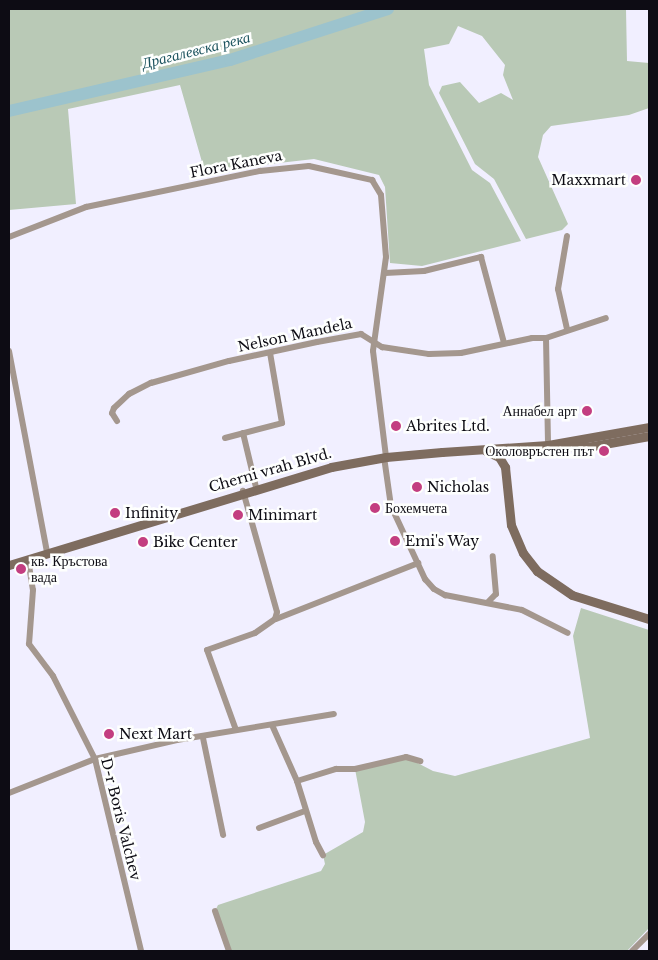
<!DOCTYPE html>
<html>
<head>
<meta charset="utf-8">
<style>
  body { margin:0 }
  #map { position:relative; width:658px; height:960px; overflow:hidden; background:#f1efff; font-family:"Libre Baskerville",serif }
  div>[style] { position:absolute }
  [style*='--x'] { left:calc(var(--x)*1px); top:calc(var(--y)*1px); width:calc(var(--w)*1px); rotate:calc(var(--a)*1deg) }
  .green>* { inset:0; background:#b9c9b6 }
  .river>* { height:12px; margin:-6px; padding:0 6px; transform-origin:6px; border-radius:6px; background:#9cc3cd }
  .street>* { height:6px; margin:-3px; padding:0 3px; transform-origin:3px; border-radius:3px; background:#a4978e }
  .secondary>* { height:9px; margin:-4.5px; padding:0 4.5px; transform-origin:4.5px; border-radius:4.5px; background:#7e6c5f }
  .dots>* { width:14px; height:14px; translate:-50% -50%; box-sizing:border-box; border:2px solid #fefffe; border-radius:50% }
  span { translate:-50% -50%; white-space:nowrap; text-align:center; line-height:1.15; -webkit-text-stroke:5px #fefffe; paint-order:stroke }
  .street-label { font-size:14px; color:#0d0c14 }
  .poi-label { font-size:14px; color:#0d0c14 }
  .right { translate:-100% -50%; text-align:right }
  .left { translate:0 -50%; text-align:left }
  .water-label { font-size:15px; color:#1c535e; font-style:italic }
  .frame { position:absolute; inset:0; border:10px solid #0d0c14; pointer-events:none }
</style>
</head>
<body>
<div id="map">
  <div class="green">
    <i style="clip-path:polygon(9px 9px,626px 9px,627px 61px,649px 63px,649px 108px,629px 115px,551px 126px,543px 135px,538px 157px,568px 224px,562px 230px,526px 239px,494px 179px,475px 164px,439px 93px,442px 86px,460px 82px,479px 103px,501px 93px,513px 100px,503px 75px,505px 65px,482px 36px,458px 26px,449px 44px,424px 49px,429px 85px,472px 170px,490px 183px,521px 241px,422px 266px,390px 263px,385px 187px,379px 175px,314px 159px,261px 165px,206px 176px,180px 85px,68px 109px,76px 204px,9px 210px)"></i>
    <i style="clip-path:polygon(581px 608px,649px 630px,649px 928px,627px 951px,229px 951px,215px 911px,218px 905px,321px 871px,325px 864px,323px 855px,363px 832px,365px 822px,355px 769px,406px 757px,433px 771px,455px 776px,590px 738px,573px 636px)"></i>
  </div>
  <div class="river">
    <i style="--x:9;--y:111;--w:227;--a:-13"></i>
    <i style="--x:230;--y:60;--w:166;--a:-17.9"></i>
  </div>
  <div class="street">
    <i style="--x:567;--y:236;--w:54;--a:99.6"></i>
    <i style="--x:558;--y:289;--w:41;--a:77.3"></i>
    <i style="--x:9;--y:237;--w:83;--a:-21.3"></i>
    <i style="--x:86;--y:207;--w:178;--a:-11.7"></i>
    <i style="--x:260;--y:171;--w:49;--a:-5.8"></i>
    <i style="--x:309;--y:166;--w:65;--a:12.5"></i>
    <i style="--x:372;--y:180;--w:17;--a:59"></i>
    <i style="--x:381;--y:195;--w:62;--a:85.4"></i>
    <i style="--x:386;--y:257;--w:95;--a:97.9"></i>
    <i style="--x:373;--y:351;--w:107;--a:83"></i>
    <i style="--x:385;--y:273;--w:39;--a:-3"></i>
    <i style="--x:424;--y:271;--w:59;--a:-13.8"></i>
    <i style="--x:481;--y:257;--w:89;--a:75"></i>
    <i style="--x:546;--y:338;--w:107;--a:88.9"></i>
    <i style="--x:9;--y:351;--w:206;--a:79.3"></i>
    <i style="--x:117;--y:421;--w:9;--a:-122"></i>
    <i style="--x:112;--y:413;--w:5;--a:-68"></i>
    <i style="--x:114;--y:408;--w:21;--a:-43"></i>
    <i style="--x:129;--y:394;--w:25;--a:-27"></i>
    <i style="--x:151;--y:383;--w:81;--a:-15.8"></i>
    <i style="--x:229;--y:361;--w:90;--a:-12.2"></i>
    <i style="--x:317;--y:342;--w:45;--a:-10.3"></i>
    <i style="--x:361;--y:334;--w:25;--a:32"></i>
    <i style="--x:382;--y:347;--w:48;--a:8.5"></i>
    <i style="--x:429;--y:354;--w:32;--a:-2"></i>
    <i style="--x:461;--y:353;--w:73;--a:-11.9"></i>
    <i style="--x:532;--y:338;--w:14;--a:0"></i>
    <i style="--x:546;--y:338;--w:63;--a:-18.4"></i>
    <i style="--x:243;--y:433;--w:56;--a:76.5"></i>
    <i style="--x:225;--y:438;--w:59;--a:-14.7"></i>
    <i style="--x:282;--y:423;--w:71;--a:-99.7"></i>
    <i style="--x:384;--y:457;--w:49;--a:81.9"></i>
    <i style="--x:391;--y:506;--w:81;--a:65"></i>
    <i style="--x:425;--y:579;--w:13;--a:48"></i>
    <i style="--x:434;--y:589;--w:13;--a:29"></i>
    <i style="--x:445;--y:595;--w:78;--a:11"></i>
    <i style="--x:522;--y:610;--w:51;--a:26.6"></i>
    <i style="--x:28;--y:559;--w:31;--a:81"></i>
    <i style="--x:33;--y:590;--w:54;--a:94.2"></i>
    <i style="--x:29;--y:644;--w:40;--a:53"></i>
    <i style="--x:53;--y:676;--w:93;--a:63.2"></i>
    <i style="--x:95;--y:759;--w:197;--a:76.5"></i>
    <i style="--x:488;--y:602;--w:11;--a:-45"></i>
    <i style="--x:496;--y:594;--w:38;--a:-95"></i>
    <i style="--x:276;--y:619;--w:153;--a:-21.5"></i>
    <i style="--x:272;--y:725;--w:61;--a:65.9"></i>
    <i style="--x:297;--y:781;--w:64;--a:72.7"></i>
    <i style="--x:316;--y:842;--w:15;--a:62"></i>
    <i style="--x:236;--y:730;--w:85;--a:-109.9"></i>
    <i style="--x:207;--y:650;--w:51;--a:-19.5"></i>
    <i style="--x:255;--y:633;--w:24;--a:-35"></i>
    <i style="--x:275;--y:619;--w:7;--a:-74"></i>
    <i style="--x:277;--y:612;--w:126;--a:-105.7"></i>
    <i style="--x:203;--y:738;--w:99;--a:78.3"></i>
    <i style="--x:297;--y:781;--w:41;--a:-17.1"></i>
    <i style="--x:336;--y:769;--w:19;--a:0"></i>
    <i style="--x:355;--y:769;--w:52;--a:-13.2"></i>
    <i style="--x:406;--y:757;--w:15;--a:16"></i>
    <i style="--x:9;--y:793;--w:92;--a:-21.6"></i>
    <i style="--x:95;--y:759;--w:84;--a:-13"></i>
    <i style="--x:177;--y:740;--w:159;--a:-9.4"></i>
    <i style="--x:259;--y:828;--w:49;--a:-20.3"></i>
    <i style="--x:215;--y:911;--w:42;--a:70.7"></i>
    <i style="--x:632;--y:951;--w:24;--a:-45"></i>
  </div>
  <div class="secondary">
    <i style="--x:548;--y:445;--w:103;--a:-10.1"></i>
    <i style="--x:486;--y:451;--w:14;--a:25"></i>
    <i style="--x:499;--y:457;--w:12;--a:59"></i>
    <i style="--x:505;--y:467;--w:58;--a:84.1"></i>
    <i style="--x:511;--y:525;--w:30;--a:67"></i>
    <i style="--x:523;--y:553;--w:23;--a:52"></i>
    <i style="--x:537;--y:571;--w:42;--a:34.4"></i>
    <i style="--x:572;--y:595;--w:81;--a:17.3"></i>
    <i style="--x:9;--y:565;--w:337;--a:-16.9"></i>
    <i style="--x:331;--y:467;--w:56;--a:-10.3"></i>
    <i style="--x:386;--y:457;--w:56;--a:-5.1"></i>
    <i style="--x:442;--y:452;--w:106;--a:-3.8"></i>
    <i style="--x:548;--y:445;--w:39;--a:3"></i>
    <i style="--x:587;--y:447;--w:63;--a:-10.1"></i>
  </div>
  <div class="dots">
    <i style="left:636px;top:180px;background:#c33e80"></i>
    <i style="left:587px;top:411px;background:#c33e80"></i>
    <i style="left:396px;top:426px;background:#c33e80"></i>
    <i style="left:604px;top:451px;background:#c33e80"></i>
    <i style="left:417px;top:487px;background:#c33e80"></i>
    <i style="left:375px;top:508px;background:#c33e80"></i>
    <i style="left:115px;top:513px;background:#c33e80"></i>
    <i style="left:238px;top:515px;background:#c33e80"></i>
    <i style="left:395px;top:541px;background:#c33e80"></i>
    <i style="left:143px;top:542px;background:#c33e80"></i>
    <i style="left:21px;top:569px;background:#c33e80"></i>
    <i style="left:109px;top:734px;background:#c33e80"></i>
  </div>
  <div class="street-label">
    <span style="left:236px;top:164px;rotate:-11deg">Flora Kaneva</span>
    <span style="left:295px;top:335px;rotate:-12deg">Nelson Mandela</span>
    <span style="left:270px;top:470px;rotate:-16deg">Cherni vrah Blvd.</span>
    <span style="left:121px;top:819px;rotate:76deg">D-r Boris Valchev</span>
  </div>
  <div class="poi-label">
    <span class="right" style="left:626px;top:180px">Maxxmart</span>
    <span class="right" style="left:577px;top:411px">Аннабел арт</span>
    <span class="left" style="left:406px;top:426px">Abrites Ltd.</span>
    <span class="right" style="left:594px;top:451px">Околовръстен път</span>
    <span class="left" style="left:427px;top:487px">Nicholas</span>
    <span class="left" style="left:385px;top:508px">Бохемчета</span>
    <span class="left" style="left:125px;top:513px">Infinity</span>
    <span class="left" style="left:248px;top:515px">Minimart</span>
    <span class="left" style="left:405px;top:541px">Emi's Way</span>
    <span class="left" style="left:153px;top:542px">Bike Center</span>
    <span class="left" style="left:31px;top:569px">кв. Кръстова<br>вада</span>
    <span class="left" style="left:119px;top:734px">Next Mart</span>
  </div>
  <div class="water-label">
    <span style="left:196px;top:50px;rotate:-14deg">Драгалевска река</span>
  </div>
  <div class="frame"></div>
</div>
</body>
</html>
